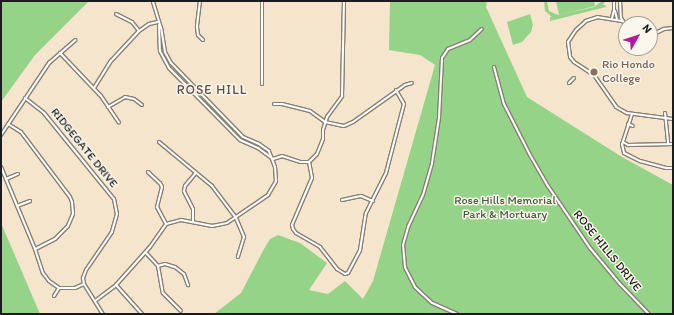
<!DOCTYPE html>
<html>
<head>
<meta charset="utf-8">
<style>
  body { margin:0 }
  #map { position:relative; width:674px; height:315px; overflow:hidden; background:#f5e5cd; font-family:Itim,sans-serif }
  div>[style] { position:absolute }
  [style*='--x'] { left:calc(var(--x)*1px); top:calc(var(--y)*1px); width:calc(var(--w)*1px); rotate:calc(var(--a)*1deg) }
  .green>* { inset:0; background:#95d388 }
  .roads { filter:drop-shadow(1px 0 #888074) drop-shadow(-1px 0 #888074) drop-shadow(0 1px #888074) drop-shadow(0 -1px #888074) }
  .minor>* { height:2px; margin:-1px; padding:0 1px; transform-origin:1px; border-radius:1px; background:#fff }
  .dots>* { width:11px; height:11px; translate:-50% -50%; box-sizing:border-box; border:2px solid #fbf7ec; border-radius:50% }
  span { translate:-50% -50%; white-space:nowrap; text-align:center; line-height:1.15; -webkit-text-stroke:3px #fbf7ec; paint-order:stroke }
  .education-label { font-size:12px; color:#785e54 }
  .left { translate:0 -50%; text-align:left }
  .street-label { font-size:12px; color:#1c1c1c }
  .park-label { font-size:12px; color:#465c42 }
  .neighbourhood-label { font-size:13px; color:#5d4b46; letter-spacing:1px }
  .frame { position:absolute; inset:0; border:2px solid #1c1c1c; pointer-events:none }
  .north { position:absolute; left:618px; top:16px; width:40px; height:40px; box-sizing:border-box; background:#fbf7ec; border:1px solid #a29f99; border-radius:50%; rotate:51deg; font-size:11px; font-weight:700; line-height:16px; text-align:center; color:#1c1c1c }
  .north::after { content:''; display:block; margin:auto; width:14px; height:18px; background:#b5179e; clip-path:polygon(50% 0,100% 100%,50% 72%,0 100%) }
</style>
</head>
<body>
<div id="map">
  <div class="green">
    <i style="clip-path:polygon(1px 1px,89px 1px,35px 55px,1px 102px)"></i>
    <i style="clip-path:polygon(390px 1px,487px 1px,486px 7px,527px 97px,622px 157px,673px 185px,673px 314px,214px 314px,241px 293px,264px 249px,270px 239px,278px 235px,300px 243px,327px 263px,309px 290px,328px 294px,345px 281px,363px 299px,373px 281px,435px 65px,420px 55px,389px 50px)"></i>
    <i style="clip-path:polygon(544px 1px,547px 1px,549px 11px,558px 15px,594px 7px,602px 1px,605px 1px,603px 5px,605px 5px,606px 7px,550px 21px,550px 17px,552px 17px,545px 11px)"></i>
    <i style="clip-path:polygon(556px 1px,594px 1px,595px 6px,559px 15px)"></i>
    <i style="clip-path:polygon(530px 14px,533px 25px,531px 32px,522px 42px,513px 45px,507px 22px)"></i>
    <i style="clip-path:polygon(1px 223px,40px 314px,1px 314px)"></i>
  </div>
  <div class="roads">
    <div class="minor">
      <i style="--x:200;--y:1;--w:26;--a:97"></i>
      <i style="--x:197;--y:27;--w:8;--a:83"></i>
      <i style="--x:198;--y:35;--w:7;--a:45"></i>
      <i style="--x:262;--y:1;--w:83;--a:90"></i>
      <i style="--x:620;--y:1;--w:17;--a:87"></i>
      <i style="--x:621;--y:18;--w:9;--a:58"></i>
      <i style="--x:615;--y:11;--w:8;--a:76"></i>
      <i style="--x:116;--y:14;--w:18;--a:27"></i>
      <i style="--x:132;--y:22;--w:11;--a:52"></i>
      <i style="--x:612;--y:18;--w:8;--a:-76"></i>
      <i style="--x:614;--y:10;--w:9;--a:-90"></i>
      <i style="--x:622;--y:21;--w:24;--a:-171"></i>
      <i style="--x:598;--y:17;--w:13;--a:162"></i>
      <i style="--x:586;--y:21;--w:13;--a:138"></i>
      <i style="--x:576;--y:30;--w:14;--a:124"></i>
      <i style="--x:568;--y:42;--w:15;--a:82"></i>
      <i style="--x:570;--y:57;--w:6;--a:51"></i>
      <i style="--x:574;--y:62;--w:24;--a:33"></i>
      <i style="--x:594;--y:75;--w:39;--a:55"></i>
      <i style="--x:616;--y:107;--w:13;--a:29"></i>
      <i style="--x:627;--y:113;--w:46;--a:7.4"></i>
      <i style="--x:159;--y:25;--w:26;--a:88"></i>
      <i style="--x:160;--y:51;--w:19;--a:62"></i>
      <i style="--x:169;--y:68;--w:101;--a:45.4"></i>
      <i style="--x:240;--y:140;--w:20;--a:24"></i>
      <i style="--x:258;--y:148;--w:19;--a:36"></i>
      <i style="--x:650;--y:36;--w:16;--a:-27"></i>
      <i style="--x:664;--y:29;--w:9;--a:-6"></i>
      <i style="--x:60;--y:53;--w:59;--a:46.4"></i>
      <i style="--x:101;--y:96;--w:32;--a:56"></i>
      <i style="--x:494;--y:67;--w:38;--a:75"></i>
      <i style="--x:504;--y:104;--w:57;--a:63"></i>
      <i style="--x:530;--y:155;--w:36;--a:60"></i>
      <i style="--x:548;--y:186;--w:75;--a:55.9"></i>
      <i style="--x:590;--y:248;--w:47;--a:50.2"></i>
      <i style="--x:620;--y:284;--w:42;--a:46"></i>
      <i style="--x:569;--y:83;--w:7;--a:-45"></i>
      <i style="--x:94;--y:88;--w:32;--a:-58"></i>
      <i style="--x:111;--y:61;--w:41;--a:-47"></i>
      <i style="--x:139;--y:31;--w:12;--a:-35"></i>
      <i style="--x:149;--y:24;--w:9;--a:-13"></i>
      <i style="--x:25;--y:98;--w:24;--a:38"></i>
      <i style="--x:44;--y:113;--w:111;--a:50.9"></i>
      <i style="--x:114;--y:199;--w:15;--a:79"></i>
      <i style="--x:117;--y:214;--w:19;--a:106"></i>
      <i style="--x:112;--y:232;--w:46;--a:124.4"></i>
      <i style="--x:86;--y:270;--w:9;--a:111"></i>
      <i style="--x:83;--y:278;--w:6;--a:81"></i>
      <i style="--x:84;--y:284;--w:36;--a:58"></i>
      <i style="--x:274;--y:104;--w:8;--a:0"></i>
      <i style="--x:282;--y:104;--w:29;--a:14"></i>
      <i style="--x:310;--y:111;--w:19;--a:36"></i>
      <i style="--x:325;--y:122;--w:19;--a:12"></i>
      <i style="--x:344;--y:126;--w:10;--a:-24"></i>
      <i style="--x:353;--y:122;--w:64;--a:-35.4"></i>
      <i style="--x:405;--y:85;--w:7;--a:-16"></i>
      <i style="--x:108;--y:107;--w:20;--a:-30"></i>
      <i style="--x:125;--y:97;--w:9;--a:13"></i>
      <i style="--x:134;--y:99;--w:10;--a:37"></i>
      <i style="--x:665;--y:113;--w:31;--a:84"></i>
      <i style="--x:632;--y:114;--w:32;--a:108"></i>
      <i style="--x:622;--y:144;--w:9;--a:77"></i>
      <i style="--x:624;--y:153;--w:18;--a:27"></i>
      <i style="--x:640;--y:161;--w:27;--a:15"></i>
      <i style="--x:666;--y:168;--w:7;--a:0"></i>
      <i style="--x:8;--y:124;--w:15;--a:32"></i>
      <i style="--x:21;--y:132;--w:81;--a:53"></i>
      <i style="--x:70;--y:197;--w:5;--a:68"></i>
      <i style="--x:72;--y:202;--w:12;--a:85"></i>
      <i style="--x:73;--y:214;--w:13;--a:113"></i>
      <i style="--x:68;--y:226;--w:18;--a:135"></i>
      <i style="--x:55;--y:239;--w:22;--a:153"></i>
      <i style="--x:628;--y:124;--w:5;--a:22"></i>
      <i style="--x:1;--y:135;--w:87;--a:-56.3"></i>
      <i style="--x:49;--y:63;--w:35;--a:-41"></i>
      <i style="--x:159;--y:142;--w:69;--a:39.7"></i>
      <i style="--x:212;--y:186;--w:40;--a:53"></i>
      <i style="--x:236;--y:218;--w:21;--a:67"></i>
      <i style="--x:244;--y:237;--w:21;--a:107"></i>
      <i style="--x:623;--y:142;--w:6;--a:31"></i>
      <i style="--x:628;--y:145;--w:45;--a:-1.3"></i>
      <i style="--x:273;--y:159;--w:9;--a:-18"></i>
      <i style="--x:282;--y:156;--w:19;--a:18"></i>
      <i style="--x:300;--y:162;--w:9;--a:0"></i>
      <i style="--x:309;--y:162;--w:11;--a:-45"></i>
      <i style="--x:317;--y:154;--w:16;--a:-68"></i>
      <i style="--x:323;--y:139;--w:9;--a:-90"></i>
      <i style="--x:323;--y:130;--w:14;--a:-73"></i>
      <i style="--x:327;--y:117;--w:26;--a:-54"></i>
      <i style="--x:342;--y:96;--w:95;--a:-88.8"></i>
      <i style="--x:309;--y:162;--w:16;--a:79"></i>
      <i style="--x:312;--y:178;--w:51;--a:113.1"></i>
      <i style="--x:292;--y:225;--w:4;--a:76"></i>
      <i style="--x:293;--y:229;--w:5;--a:53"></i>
      <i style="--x:296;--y:233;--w:28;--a:30"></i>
      <i style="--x:320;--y:247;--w:28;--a:52"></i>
      <i style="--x:337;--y:269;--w:9;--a:32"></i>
      <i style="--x:345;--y:274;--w:3;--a:-18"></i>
      <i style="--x:348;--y:273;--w:26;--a:-62"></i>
      <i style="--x:360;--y:250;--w:37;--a:-81"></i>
      <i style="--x:366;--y:213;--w:45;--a:-63.4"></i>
      <i style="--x:386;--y:173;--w:71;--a:-75.4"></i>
      <i style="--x:404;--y:104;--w:16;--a:-120"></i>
      <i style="--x:1;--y:167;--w:89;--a:67.5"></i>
      <i style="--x:35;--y:249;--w:25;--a:72"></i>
      <i style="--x:43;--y:273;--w:10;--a:53"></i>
      <i style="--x:49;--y:281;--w:12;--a:35"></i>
      <i style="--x:59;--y:288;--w:16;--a:0"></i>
      <i style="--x:75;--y:288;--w:10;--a:-24"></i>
      <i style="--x:148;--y:172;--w:16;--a:43"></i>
      <i style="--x:160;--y:183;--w:4;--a:63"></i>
      <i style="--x:162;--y:187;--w:21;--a:104"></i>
      <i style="--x:157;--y:207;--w:19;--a:62"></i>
      <i style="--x:6;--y:179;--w:13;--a:-23"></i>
      <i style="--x:342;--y:200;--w:19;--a:-12"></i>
      <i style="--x:361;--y:196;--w:13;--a:23"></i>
      <i style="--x:17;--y:206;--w:14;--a:-21"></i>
      <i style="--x:193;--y:222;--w:13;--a:-90"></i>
      <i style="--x:193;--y:209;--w:20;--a:-117"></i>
      <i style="--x:184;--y:191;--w:5;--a:-79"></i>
      <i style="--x:185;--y:186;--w:17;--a:-50"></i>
      <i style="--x:146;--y:253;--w:18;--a:47"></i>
      <i style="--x:158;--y:266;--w:27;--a:80"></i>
      <i style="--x:163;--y:293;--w:25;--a:45"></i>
      <i style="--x:158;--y:266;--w:7;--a:-16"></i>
      <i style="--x:165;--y:264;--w:10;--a:17"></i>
      <i style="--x:175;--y:267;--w:11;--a:38"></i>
      <i style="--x:184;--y:274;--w:12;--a:70"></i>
      <i style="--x:116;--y:285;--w:39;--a:48"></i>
      <i style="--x:54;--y:296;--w:9;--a:-58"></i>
      <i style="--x:95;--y:301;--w:26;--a:-37"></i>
      <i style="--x:116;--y:285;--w:51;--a:-48.2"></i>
      <i style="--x:150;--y:247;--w:28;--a:-55"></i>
      <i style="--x:166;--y:224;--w:16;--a:-15"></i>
      <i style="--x:181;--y:220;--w:32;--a:11"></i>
      <i style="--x:212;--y:226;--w:15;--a:-11"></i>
      <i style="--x:227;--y:223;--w:50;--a:-34.3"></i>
      <i style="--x:268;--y:195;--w:16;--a:-60"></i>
      <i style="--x:276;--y:181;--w:14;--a:-94"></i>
      <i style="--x:275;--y:167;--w:17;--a:-111"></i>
      <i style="--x:269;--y:151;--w:12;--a:-145"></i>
      <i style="--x:259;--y:144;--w:17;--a:-156"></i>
      <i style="--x:243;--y:137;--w:103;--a:-134.2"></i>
      <i style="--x:171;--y:63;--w:13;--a:-119"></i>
      <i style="--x:165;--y:52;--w:24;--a:-99"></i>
      <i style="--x:161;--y:28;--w:28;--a:-107"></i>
      <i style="--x:457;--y:314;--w:27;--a:-156"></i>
      <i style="--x:432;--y:303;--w:23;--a:-137"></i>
      <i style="--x:415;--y:287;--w:22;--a:-117"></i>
      <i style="--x:405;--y:267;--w:22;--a:-95"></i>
      <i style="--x:403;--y:245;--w:19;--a:-74"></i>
      <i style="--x:408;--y:227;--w:35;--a:-65"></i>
      <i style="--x:423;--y:195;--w:33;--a:-74"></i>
      <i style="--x:432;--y:163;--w:46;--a:-81.2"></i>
      <i style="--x:439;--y:118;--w:60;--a:-87.1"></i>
      <i style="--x:442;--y:58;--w:11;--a:-56"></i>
      <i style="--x:448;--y:49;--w:24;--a:-22"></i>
      <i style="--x:470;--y:40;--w:16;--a:-43"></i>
    </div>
  </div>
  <div class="dots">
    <i style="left:594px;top:72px;background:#8d6e63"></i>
  </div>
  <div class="education-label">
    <span class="left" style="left:602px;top:72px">Rio Hondo<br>College</span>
  </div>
  <div class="street-label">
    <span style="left:84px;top:148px;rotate:51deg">RIDGEGATE DRIVE</span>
    <span style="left:607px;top:251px;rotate:51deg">ROSE HILLS DRIVE</span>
  </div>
  <div class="park-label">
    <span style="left:505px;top:208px">Rose Hills Memorial<br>Park &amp; Mortuary</span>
  </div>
  <div class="neighbourhood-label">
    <span style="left:212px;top:90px">ROSE HILL</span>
  </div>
  <div class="frame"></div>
  <div class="north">N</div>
</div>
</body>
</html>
